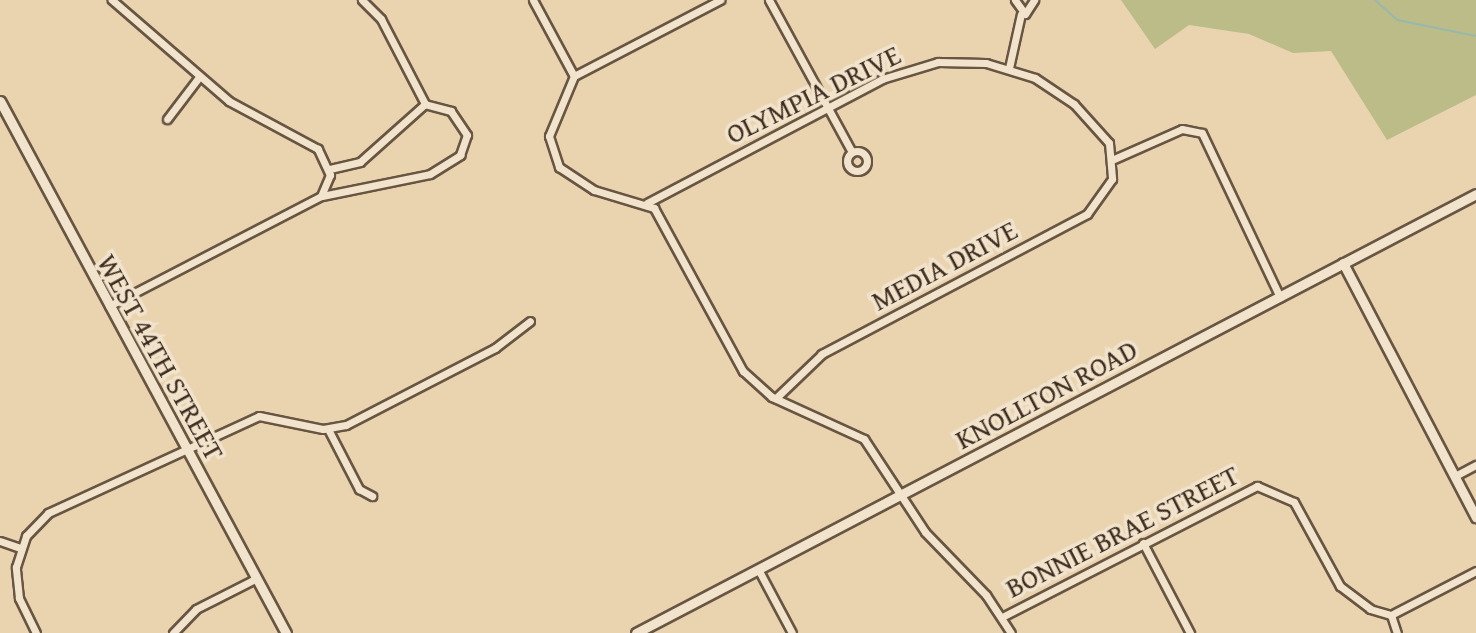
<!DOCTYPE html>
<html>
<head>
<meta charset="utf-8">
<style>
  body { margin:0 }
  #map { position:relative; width:1476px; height:633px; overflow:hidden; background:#ead4b0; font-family:"Gentium Book Plus",serif }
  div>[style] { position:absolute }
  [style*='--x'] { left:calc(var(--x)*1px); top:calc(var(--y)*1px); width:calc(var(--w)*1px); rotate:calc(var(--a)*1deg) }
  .green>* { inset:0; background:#bbbc88 }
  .stream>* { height:2px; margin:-1px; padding:0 1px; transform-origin:1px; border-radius:1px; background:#98b8ae }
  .roads { filter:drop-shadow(2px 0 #685542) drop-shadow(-2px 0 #685542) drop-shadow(0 2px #685542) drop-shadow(0 -2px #685542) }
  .minor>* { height:7px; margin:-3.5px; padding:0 3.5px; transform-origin:3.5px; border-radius:3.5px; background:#f1e3cc }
  .minor>.ring { margin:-3.5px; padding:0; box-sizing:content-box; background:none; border:7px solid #f1e3cc; border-radius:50% }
  .tertiary>* { height:9px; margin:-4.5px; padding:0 4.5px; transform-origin:4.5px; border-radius:4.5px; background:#f1e3cc }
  span { translate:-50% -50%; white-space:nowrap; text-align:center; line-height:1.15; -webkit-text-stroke:7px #f1e3cc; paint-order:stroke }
  .street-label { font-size:28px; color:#3d2b1e }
</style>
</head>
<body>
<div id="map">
  <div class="green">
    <i style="clip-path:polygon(1121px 0,1476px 0,1476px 95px,1387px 140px,1331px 51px,1293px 53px,1249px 34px,1189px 25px,1155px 49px)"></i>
  </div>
  <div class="stream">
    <i style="--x:1375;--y:0;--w:30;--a:42"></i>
    <i style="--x:1397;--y:20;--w:81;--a:11.4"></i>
  </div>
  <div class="roads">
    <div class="minor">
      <i style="--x:362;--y:0;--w:27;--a:45"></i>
      <i style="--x:381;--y:19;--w:96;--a:62.6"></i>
      <i style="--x:533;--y:0;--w:86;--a:61.7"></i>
      <i style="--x:574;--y:76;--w:65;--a:112.6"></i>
      <i style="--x:549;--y:136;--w:33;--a:72"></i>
      <i style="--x:559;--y:167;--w:42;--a:33.3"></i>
      <i style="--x:594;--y:190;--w:63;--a:16.7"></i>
      <i style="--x:654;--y:208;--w:186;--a:61.4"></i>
      <i style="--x:743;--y:371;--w:39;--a:42"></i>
      <i style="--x:772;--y:397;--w:101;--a:24.5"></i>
      <i style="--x:864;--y:439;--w:111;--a:56.7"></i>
      <i style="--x:925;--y:532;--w:88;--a:45.9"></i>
      <i style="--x:986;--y:595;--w:45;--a:56.7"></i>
      <i style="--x:769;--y:0;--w:173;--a:61.4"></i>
      <i style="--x:1015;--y:0;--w:17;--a:54"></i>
      <i style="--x:1025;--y:14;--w:17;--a:-57"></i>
      <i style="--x:1009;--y:68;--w:55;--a:-77.5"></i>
      <i style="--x:574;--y:76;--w:165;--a:-27.5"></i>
      <i style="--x:167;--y:119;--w:53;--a:-52.7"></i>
      <i class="ring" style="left:847px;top:151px;width:13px;height:13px"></i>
      <i style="--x:1114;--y:159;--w:74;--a:-23.8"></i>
      <i style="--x:1182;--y:129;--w:20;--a:11"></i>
      <i style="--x:1202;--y:133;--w:182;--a:64.6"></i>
      <i style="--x:322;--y:196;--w:110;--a:-11.5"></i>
      <i style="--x:430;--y:174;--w:36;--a:-32"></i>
      <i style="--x:460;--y:155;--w:21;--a:-71"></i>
      <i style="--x:467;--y:135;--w:29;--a:-124"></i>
      <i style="--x:451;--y:111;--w:27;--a:-165"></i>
      <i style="--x:425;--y:104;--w:87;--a:138.3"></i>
      <i style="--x:360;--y:162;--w:31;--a:167"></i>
      <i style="--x:647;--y:203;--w:266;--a:-27.8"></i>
      <i style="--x:882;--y:79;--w:59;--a:-16.9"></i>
      <i style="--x:938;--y:62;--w:48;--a:1.2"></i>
      <i style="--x:986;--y:63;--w:51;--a:17"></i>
      <i style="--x:1035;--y:78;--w:47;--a:33.7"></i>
      <i style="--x:1074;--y:104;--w:52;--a:48.1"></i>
      <i style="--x:1109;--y:143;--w:36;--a:85"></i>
      <i style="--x:1112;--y:179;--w:43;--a:125.5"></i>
      <i style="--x:1087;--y:214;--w:300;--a:152.2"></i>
      <i style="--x:822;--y:354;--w:64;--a:136.3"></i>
      <i style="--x:109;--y:306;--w:239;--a:-27.4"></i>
      <i style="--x:321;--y:196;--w:23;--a:-67"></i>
      <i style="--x:330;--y:175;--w:29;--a:-115"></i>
      <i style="--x:318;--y:149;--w:101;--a:-151.7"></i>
      <i style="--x:229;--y:101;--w:155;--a:-139.2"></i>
      <i style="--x:328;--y:429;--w:68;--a:62.7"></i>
      <i style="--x:359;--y:489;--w:15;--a:28"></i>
      <i style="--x:1455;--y:476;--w:24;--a:-28"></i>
      <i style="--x:0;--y:541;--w:21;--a:19"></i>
      <i style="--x:1143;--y:543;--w:102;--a:62.4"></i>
      <i style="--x:758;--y:569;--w:72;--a:62"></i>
      <i style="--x:1391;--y:615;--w:19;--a:72"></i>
      <i style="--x:1002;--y:617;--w:287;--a:-27.2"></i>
      <i style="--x:1257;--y:486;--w:40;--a:23.4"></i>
      <i style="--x:1294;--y:502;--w:96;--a:61.3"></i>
      <i style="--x:1340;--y:586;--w:38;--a:37"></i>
      <i style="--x:1370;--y:609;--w:22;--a:16"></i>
      <i style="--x:1391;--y:615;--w:96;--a:-27.4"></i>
      <i style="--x:36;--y:633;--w:39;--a:-116"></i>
      <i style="--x:19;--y:598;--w:31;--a:-96"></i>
      <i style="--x:16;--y:567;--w:33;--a:-72"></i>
      <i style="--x:26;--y:536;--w:32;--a:-46"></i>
      <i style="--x:48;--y:513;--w:232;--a:-24.7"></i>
      <i style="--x:259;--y:416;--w:65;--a:11.5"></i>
      <i style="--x:323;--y:429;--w:23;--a:-10"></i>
      <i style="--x:346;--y:425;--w:168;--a:-27.3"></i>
      <i style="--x:495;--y:348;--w:44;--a:-37.6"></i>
      <i style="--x:173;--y:633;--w:33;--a:-46"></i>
      <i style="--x:196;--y:609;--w:68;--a:-26.9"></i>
    </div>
    <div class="tertiary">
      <i style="--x:0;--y:101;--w:604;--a:61.74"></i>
      <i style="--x:1343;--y:263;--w:287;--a:62.4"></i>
      <i style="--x:636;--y:633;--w:948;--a:-27.59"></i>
    </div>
  </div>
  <div class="street-label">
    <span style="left:813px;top:94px;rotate:-26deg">OLYMPIA DRIVE</span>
    <span style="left:944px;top:265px;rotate:-28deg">MEDIA DRIVE</span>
    <span style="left:161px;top:357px;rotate:61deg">WEST 44TH STREET</span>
    <span style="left:1046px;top:394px;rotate:-28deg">KNOLLTON ROAD</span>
    <span style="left:1122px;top:531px;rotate:-27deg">BONNIE BRAE STREET</span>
  </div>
</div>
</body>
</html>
